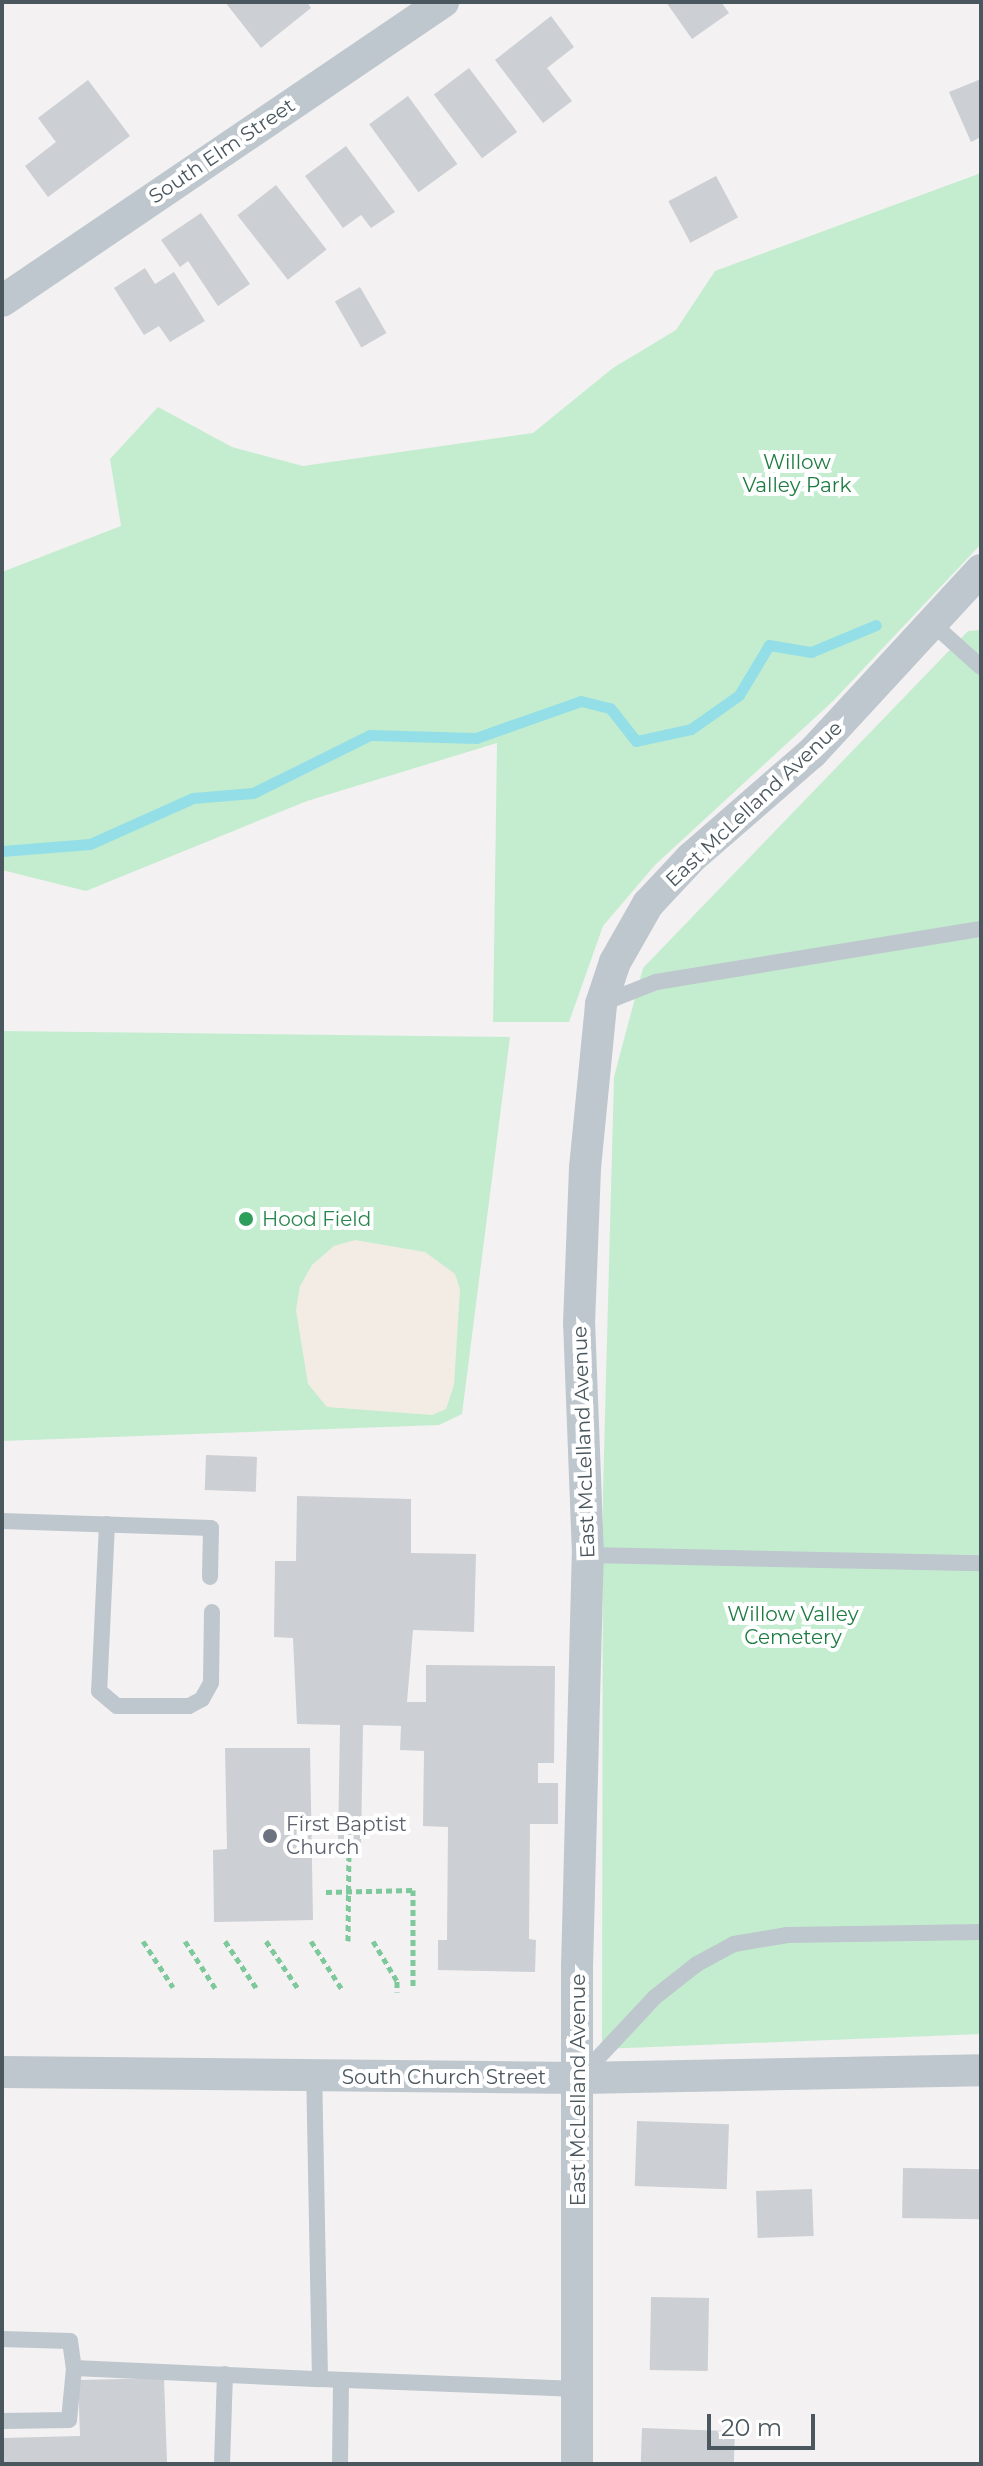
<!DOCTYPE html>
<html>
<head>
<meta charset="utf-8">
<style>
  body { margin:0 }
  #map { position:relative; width:983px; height:2466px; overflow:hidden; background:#f3f1f2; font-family:Montserrat,sans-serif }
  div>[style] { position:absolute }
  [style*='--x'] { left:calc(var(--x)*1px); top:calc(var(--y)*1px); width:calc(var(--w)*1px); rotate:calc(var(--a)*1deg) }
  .green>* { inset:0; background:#c4edcf }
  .sand>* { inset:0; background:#f3ece4 }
  .stream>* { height:11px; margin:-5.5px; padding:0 5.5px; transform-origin:5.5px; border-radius:5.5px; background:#94dfe7 }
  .building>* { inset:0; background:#cccfd3; transform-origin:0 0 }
  .path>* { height:5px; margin-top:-2.5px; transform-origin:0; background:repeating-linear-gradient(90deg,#7ec99b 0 6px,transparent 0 10px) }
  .lane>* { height:16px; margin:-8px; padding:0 8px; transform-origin:8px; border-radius:8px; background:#bec7cd }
  .street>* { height:32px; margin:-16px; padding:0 16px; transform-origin:16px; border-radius:16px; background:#bec7cd }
  .dots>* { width:22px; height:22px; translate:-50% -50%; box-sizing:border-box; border:4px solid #fff; border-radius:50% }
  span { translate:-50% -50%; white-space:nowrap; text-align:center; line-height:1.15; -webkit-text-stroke:8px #fff; paint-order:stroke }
  .street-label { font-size:20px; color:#4a575e }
  .park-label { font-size:20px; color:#1e7c42 }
  .leisure-label { font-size:20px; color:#27864d }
  .left { translate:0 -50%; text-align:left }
  .worship-label { font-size:20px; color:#5b616d }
  .frame { position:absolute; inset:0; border:4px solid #4a575e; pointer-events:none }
  .scale { position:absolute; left:707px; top:2414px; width:108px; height:36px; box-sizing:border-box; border:4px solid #4a575e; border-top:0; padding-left:10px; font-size:24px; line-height:28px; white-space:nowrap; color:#4a575e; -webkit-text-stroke:6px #fff; paint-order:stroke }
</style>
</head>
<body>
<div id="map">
  <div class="green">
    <i style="clip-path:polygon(981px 173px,981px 544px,833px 701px,655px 865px,603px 926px,569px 1022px,493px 1022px,497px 743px,307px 801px,86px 891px,2px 870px,2px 572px,121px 526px,110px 459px,158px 407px,232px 447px,303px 466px,533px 433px,613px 368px,676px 330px,715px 271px)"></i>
    <i style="clip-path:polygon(981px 630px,981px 2034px,602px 2049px,603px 1490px,614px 1077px,643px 968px,968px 631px)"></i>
    <i style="clip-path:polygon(2px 1031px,510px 1037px,462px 1414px,439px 1425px,2px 1441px)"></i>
  </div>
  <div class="sand">
    <i style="clip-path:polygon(355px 1240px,425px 1252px,455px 1274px,460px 1289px,454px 1385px,446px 1409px,432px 1415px,327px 1407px,308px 1384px,296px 1310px,300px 1286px,312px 1265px,334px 1246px)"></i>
  </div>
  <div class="stream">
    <i style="--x:2;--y:851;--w:88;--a:-4.5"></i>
    <i style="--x:90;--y:844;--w:113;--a:-24.1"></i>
    <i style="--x:193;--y:798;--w:60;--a:-4.8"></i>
    <i style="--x:253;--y:793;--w:131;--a:-26.4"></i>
    <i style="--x:370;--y:735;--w:106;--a:1.6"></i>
    <i style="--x:476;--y:738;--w:111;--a:-19.4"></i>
    <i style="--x:581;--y:701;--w:30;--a:14"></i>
    <i style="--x:610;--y:708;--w:42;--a:51.8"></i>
    <i style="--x:636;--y:741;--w:56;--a:-12.3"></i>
    <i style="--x:691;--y:729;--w:59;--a:-35.3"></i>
    <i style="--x:739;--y:695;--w:58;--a:-59"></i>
    <i style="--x:769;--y:645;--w:43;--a:9.5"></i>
    <i style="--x:811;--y:652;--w:70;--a:-22.6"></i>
  </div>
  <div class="building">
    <i style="clip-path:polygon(225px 2px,307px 2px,311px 8px,261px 48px)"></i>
    <i style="clip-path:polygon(666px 2px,721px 2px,729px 13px,692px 39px)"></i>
    <i style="clip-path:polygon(551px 16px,574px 47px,547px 68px,572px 101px,543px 123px,495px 60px)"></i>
    <i style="left:469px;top:68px;width:80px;height:44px;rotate:53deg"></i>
    <i style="clip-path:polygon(981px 79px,981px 137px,971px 142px,949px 92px)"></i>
    <i style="clip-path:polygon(88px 80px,130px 136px,48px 197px,25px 166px,56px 142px,38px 118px)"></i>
    <i style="left:408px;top:96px;width:84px;height:48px;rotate:54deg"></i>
    <i style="clip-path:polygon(346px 146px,395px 212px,371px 228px,361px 215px,343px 228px,305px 176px)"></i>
    <i style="left:716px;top:176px;width:47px;height:54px;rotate:62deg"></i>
    <i style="left:276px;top:185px;width:82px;height:49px;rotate:52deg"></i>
    <i style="clip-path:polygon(201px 213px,250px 284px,218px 306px,188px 261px,180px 267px,161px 240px)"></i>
    <i style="clip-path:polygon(145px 268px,155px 284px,174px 272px,205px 321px,170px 342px,159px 326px,144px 335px,114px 288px)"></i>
    <i style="left:360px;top:287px;width:53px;height:29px;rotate:60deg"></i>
    <i style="left:206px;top:1455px;width:51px;height:35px;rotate:2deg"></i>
    <i style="clip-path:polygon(297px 1496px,411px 1499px,411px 1553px,476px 1554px,474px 1632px,413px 1630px,407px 1702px,426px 1702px,426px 1665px,555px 1666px,554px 1763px,538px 1763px,538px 1783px,558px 1783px,558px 1824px,530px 1824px,529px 1939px,536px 1940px,535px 1972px,438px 1970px,438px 1940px,447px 1940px,448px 1827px,423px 1826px,424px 1751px,400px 1750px,401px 1726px,363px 1725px,361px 1843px,338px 1843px,340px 1725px,297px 1724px,293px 1638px,274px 1637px,275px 1561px,296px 1561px)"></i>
    <i style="clip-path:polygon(225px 1748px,310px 1748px,313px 1920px,214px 1922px,213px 1850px,227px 1849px)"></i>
    <i style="left:637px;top:2121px;width:92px;height:65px;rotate:2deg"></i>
    <i style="left:903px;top:2168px;width:78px;height:50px;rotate:1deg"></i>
    <i style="left:812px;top:2189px;width:47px;height:56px;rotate:88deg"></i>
    <i style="left:651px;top:2297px;width:58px;height:73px;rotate:1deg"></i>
    <i style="clip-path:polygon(164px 2378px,167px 2463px,2px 2464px,2px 2438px,80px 2436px,78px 2380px)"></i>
    <i style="left:642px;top:2428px;width:93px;height:36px;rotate:2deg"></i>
  </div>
  <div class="path">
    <i style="--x:326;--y:1892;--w:87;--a:-1.3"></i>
    <i style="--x:413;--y:1890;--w:97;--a:90"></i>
    <i style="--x:143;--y:1941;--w:55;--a:56.9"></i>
    <i style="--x:185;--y:1941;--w:56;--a:57.4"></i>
    <i style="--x:225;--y:1941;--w:58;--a:56.3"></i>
    <i style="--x:266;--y:1941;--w:59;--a:56"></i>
    <i style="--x:311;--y:1941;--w:59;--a:57.4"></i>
    <i style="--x:348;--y:1941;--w:98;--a:-89.4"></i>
    <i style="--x:373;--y:1941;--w:47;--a:59"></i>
    <i style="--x:397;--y:1981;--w:11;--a:90"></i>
  </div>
  <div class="lane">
    <i style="--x:933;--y:624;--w:64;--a:41.9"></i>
    <i style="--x:603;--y:1003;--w:57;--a:-21.6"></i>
    <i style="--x:656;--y:982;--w:329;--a:-9.3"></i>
    <i style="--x:2;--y:1521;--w:209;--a:1.9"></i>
    <i style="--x:211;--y:1528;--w:49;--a:91.2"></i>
    <i style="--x:107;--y:1524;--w:167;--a:92.7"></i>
    <i style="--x:99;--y:1691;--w:23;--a:40"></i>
    <i style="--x:117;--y:1706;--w:72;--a:0"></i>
    <i style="--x:189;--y:1706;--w:15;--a:-28"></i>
    <i style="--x:202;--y:1699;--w:18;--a:-61"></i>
    <i style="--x:211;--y:1683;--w:71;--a:-89.2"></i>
    <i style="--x:588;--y:1555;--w:393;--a:1.2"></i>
    <i style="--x:582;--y:2075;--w:107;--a:-46.9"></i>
    <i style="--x:655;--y:1997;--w:53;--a:-38.2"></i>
    <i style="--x:697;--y:1964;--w:42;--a:-28.4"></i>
    <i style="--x:734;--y:1944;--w:54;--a:-9.6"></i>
    <i style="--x:787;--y:1935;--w:194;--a:-0.9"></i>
    <i style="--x:2;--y:2339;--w:68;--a:1.7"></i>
    <i style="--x:70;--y:2341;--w:27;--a:82"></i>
    <i style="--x:74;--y:2368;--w:52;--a:95.5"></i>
    <i style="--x:69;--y:2420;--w:67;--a:179.1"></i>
    <i style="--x:74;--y:2368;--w:246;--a:2.6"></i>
    <i style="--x:320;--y:2379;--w:303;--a:-91.1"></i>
    <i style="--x:320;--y:2379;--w:258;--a:2.2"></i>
    <i style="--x:222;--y:2464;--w:90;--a:-88.1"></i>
    <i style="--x:340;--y:2464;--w:82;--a:-89.3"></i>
  </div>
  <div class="street">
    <i style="--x:2;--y:301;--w:533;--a:-34.14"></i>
    <i style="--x:2;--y:2072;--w:578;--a:0.59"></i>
    <i style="--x:580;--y:2078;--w:401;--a:-1.1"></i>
    <i style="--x:577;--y:2464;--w:497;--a:-90"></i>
    <i style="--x:577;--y:1967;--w:412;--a:-88.5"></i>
    <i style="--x:588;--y:1555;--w:231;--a:-92.2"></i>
    <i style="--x:579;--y:1324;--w:156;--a:-87.8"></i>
    <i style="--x:585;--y:1168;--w:165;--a:-84.4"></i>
    <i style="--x:601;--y:1004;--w:44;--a:-71.6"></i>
    <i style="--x:615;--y:962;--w:67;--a:-60.4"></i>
    <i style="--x:648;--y:904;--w:63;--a:-46.9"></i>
    <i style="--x:691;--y:858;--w:160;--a:-41"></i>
    <i style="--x:812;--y:753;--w:249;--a:-47.3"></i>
  </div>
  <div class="dots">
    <i style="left:246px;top:1219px;background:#2e9e5b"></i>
    <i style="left:270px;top:1836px;background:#6b7280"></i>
  </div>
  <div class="street-label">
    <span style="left:222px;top:151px;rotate:-34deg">South Elm Street</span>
    <span style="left:754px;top:804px;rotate:-43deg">East McLelland Avenue</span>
    <span style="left:584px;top:1442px;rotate:-92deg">East McLelland Avenue</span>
    <span style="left:444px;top:2077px">South Church Street</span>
    <span style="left:578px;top:2090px;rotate:-90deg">East McLelland Avenue</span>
  </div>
  <div class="park-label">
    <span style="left:797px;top:474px">Willow<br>Valley Park</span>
    <span style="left:793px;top:1626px">Willow Valley<br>Cemetery</span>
  </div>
  <div class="leisure-label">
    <span class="left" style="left:262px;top:1219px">Hood Field</span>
  </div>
  <div class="worship-label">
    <span class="left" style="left:286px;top:1836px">First Baptist<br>Church</span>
  </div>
  <div class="frame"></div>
  <div class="scale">20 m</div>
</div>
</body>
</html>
